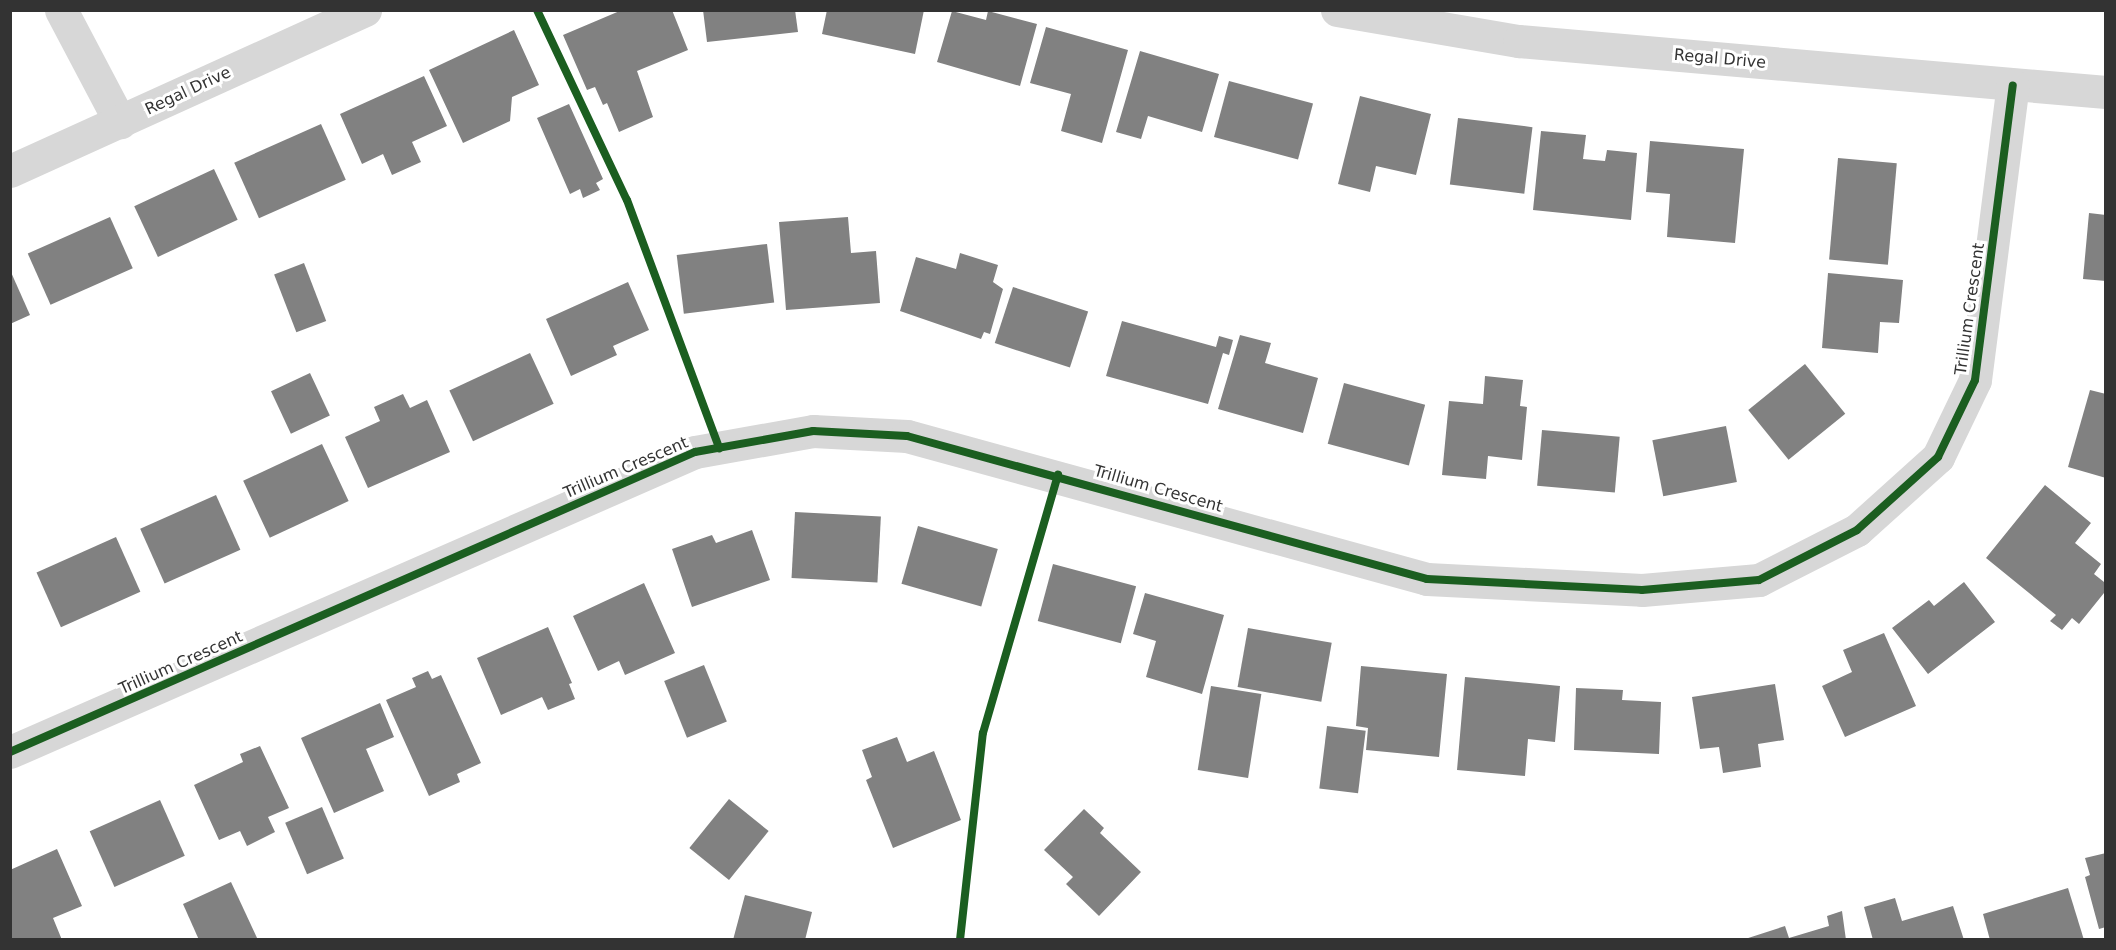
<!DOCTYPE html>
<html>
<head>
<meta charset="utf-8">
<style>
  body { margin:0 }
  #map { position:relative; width:2116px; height:950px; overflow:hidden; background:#fff; font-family:"DejaVu Sans",sans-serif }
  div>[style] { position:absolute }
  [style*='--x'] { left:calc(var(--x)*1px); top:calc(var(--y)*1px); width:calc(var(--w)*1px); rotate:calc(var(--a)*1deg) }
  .building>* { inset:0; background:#818181; transform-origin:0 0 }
  .minor>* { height:33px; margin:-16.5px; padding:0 16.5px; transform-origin:16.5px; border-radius:16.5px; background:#d7d7d7 }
  .cycleway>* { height:8px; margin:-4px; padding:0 4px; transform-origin:4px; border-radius:4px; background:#1b5e20 }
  span { translate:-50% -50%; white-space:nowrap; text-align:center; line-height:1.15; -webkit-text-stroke:6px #fff; paint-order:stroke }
  .street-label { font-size:16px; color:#333 }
  .frame { position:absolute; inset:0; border:12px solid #333; pointer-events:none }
</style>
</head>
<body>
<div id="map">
  <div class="building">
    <i style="clip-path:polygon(622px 10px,672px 10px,688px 50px,637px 71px,653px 117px,619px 132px,607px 103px,603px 105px,595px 87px,587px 90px,563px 35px)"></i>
    <i style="clip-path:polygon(703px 10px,795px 10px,798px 32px,707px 42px)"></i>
    <i style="clip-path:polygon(827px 10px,924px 10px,915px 54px,822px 34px)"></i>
    <i style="clip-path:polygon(952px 11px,986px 20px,988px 11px,1037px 24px,1020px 86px,937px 62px)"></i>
    <i style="clip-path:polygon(1046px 27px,1128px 50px,1102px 143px,1061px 131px,1071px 94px,1030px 83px)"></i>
    <i style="clip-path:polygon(514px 30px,539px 85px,512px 97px,510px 121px,463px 143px,429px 70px)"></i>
    <i style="clip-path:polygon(1140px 51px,1219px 74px,1202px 132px,1148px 116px,1141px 139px,1116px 132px)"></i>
    <i style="clip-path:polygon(424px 76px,447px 126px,412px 142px,421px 162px,392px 175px,383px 154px,362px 164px,340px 114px)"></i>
    <i style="left:1229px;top:81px;width:87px;height:58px;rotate:15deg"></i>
    <i style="clip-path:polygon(1360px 96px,1431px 114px,1416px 175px,1376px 166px,1370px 192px,1338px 184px)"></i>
    <i style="clip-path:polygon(569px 104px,603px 179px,596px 183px,600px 190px,583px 198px,580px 189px,570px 194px,537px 118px)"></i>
    <i style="left:1458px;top:118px;width:75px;height:67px;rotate:7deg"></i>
    <i style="left:321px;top:124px;width:61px;height:95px;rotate:66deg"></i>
    <i style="clip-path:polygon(1541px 131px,1586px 135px,1583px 159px,1605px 161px,1607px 150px,1637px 153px,1631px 220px,1533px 210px)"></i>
    <i style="clip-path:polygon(1650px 141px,1744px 149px,1735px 243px,1667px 237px,1670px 194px,1646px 192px)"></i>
    <i style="left:1838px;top:158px;width:59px;height:102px;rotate:5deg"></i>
    <i style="left:214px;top:169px;width:56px;height:88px;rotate:65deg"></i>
    <i style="clip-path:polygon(2089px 213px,2106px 215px,2106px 281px,2083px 279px)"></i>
    <i style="left:110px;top:217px;width:56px;height:90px;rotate:66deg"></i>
    <i style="clip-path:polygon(848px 217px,851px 253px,876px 251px,880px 303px,786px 310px,779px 222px)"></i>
    <i style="left:767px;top:244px;width:59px;height:91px;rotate:83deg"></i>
    <i style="clip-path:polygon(960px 253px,998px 265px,993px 282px,1003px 289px,990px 334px,984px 332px,981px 339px,900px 311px,916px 257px,956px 269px)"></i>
    <i style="left:304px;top:263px;width:62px;height:32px;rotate:69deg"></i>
    <i style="clip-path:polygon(10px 270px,30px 315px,10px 324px)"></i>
    <i style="clip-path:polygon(1828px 273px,1903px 280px,1899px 323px,1880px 322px,1878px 353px,1822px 348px)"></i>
    <i style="clip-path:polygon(628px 282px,649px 330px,613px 346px,617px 355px,571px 376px,546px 319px)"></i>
    <i style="left:1013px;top:287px;width:79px;height:59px;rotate:18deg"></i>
    <i style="clip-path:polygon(1122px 321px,1216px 347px,1219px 336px,1233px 340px,1229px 355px,1223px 353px,1208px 404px,1106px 376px)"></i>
    <i style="clip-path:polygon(1240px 335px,1271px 343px,1265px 363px,1318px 378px,1303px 433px,1218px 409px)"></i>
    <i style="left:530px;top:353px;width:56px;height:89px;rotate:65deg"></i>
    <i style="left:1805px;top:364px;width:64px;height:73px;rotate:51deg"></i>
    <i style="left:310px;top:373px;width:47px;height:43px;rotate:65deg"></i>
    <i style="clip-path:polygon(1485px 376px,1523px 380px,1520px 406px,1527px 407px,1522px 460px,1488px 456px,1486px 479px,1442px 475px,1449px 401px,1483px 404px)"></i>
    <i style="left:1344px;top:383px;width:84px;height:63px;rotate:15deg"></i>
    <i style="clip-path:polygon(2090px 390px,2106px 394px,2106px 478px,2068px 467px)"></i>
    <i style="clip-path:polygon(403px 394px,410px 408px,427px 400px,450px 452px,368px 488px,345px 437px,380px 421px,374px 407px)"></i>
    <i style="left:1726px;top:426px;width:57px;height:75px;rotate:79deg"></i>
    <i style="left:1542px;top:430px;width:78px;height:56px;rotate:5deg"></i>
    <i style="left:322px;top:444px;width:63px;height:87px;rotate:65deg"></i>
    <i style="clip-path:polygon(2045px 485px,2091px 523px,2075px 543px,2101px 564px,2094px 574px,2104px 582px,2104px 593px,2079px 624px,2072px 618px,2062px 630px,2050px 621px,2056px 615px,1986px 558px)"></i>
    <i style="left:216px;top:495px;width:60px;height:83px;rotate:66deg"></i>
    <i style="left:795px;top:512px;width:86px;height:66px;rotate:3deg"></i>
    <i style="left:918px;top:526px;width:83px;height:60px;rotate:16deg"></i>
    <i style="clip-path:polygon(752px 530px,770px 580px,692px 607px,672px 549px,712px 535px,716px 543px)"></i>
    <i style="left:116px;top:537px;width:60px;height:87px;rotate:66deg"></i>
    <i style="left:1053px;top:564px;width:86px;height:59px;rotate:15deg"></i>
    <i style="clip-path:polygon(1964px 582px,1995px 622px,1928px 674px,1892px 628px,1929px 600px,1934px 606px)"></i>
    <i style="clip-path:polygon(644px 583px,675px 653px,625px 675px,619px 661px,598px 671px,573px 616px)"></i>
    <i style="clip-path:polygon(1145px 593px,1224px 615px,1202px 694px,1146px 677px,1156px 641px,1133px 634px)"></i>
    <i style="clip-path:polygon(548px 627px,572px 683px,569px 684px,575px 699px,548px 710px,542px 697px,501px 715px,477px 658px)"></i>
    <i style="left:1248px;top:628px;width:85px;height:60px;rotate:10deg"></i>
    <i style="clip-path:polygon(1884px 633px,1916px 706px,1845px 737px,1822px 686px,1852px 672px,1843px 650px)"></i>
    <i style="left:704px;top:665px;width:61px;height:43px;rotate:68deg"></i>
    <i style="clip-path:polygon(1361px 666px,1447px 674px,1439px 757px,1366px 750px,1368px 728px,1356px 726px)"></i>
    <i style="clip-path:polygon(428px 671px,432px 679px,441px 675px,481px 763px,457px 774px,460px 782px,429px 796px,386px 700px,416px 687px,412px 678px)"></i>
    <i style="clip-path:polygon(1465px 677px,1560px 686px,1555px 742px,1528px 739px,1525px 776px,1457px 770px)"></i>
    <i style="clip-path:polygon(1775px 684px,1784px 740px,1758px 744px,1761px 767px,1723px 773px,1719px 747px,1700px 749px,1692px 697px)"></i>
    <i style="left:1211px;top:686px;width:51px;height:85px;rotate:9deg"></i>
    <i style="clip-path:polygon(1576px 688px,1623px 690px,1622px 700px,1661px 702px,1659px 754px,1574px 750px)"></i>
    <i style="clip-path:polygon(380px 703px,394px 737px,366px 749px,384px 791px,334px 813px,301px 738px)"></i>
    <i style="left:1327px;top:726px;width:39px;height:63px;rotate:7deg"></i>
    <i style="clip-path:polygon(897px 737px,907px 762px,934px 751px,961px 820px,893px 848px,866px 780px,872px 777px,862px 750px)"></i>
    <i style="clip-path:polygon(260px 746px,289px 808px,268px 817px,275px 832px,247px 846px,240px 831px,219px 840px,194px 785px,243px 762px,240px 754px)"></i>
    <i style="left:729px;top:799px;width:51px;height:63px;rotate:39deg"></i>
    <i style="left:160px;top:800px;width:61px;height:77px;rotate:66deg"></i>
    <i style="left:322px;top:807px;width:56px;height:40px;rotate:67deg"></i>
    <i style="clip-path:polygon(1084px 809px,1104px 828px,1100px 833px,1141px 872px,1099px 916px,1066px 884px,1073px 877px,1044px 850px)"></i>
    <i style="clip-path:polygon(57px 849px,82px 906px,53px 918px,62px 940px,11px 940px,10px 870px)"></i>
    <i style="clip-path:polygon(2106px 853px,2106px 927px,2099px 929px,2085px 877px,2090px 875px,2085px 858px)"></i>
    <i style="clip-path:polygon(231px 882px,258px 940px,199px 940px,183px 904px)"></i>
    <i style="clip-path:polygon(2068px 888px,2084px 940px,1990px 940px,1983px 914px)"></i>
    <i style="clip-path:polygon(745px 895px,812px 912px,805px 940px,733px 940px)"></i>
    <i style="clip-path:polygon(1895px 898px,1902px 921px,1953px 906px,1964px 940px,1873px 940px,1864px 907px)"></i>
    <i style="clip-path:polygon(1842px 911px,1846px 940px,1742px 940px,1785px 926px,1789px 938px,1829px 926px,1827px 916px)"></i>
  </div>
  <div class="minor">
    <i style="--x:61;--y:10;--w:127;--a:62.2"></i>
    <i style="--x:1337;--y:10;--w:185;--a:9.7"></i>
    <i style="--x:1519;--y:41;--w:589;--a:4.97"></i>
    <i style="--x:10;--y:171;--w:390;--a:-24.4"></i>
    <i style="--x:10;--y:752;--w:748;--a:-23.65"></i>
    <i style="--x:695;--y:452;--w:120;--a:-10.1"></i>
    <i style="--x:813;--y:431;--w:94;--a:3"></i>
    <i style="--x:907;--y:436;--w:539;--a:15.38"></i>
    <i style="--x:1427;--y:579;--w:215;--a:2.9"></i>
    <i style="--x:1642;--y:590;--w:117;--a:-4.9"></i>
    <i style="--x:1759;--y:580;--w:110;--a:-27"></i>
    <i style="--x:1857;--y:530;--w:109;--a:-42"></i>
    <i style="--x:1938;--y:457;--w:85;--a:-64.3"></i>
    <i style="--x:1975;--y:380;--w:297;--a:-82.7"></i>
  </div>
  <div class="cycleway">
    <i style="--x:537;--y:10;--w:210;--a:64.7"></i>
    <i style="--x:627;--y:200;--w:265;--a:69.6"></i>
    <i style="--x:10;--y:752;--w:748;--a:-23.65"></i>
    <i style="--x:695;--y:452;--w:120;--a:-10.1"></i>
    <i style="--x:813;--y:431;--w:94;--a:3"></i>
    <i style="--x:907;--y:436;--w:539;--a:15.38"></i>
    <i style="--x:1427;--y:579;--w:215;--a:2.9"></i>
    <i style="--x:1642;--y:590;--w:117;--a:-4.9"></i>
    <i style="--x:1759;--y:580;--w:110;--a:-27"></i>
    <i style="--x:1857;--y:530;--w:109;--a:-42"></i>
    <i style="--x:1938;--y:457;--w:85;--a:-64.3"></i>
    <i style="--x:1975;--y:380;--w:297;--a:-82.7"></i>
    <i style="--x:960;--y:940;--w:208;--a:-83.7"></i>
    <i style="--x:983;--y:733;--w:269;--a:-73.8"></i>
  </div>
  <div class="street-label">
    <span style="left:1720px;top:59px;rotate:5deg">Regal Drive</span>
    <span style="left:188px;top:91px;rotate:-25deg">Regal Drive</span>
    <span style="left:1970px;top:309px;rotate:-82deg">Trillium Crescent</span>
    <span style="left:626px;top:468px;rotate:-23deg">Trillium Crescent</span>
    <span style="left:1158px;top:489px;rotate:16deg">Trillium Crescent</span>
    <span style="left:181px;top:663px;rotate:-24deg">Trillium Crescent</span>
  </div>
  <div class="frame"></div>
</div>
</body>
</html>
